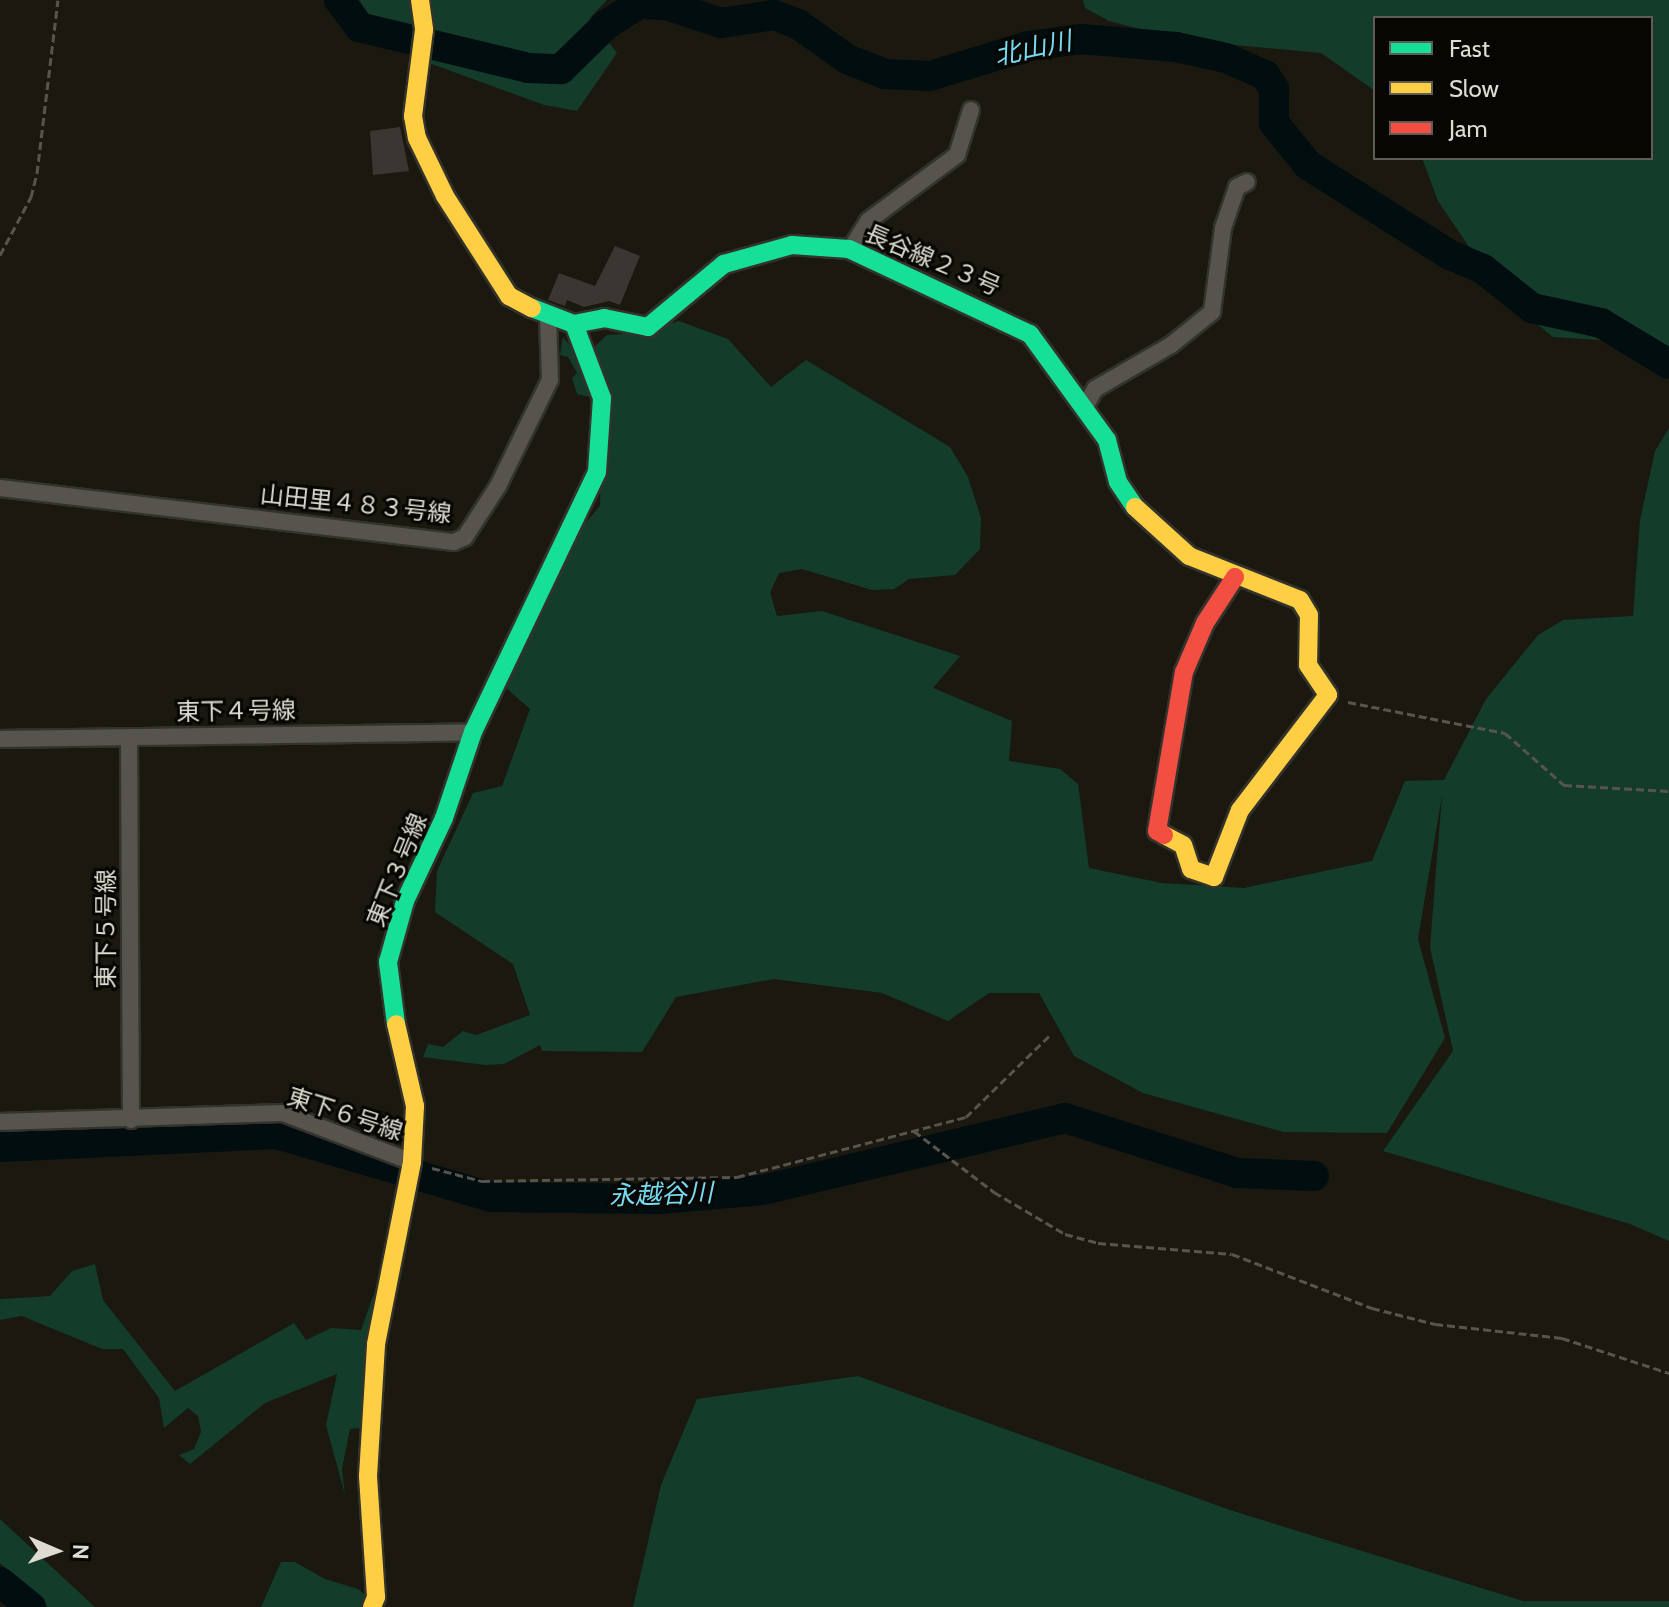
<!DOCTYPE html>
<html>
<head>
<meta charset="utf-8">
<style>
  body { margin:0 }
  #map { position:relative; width:1669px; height:1607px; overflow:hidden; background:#1a180f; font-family:Cabin,"Noto Sans JP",sans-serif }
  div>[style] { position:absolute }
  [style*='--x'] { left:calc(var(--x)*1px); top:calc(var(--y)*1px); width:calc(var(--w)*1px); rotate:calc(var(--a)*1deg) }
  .green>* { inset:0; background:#133c2b }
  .river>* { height:30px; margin:-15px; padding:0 15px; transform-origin:15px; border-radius:15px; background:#020d10 }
  .building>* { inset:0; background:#3a3631 }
  .path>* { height:3px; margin-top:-1.5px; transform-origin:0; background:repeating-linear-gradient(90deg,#56544d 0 8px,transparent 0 12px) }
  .roads { filter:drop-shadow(2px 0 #33332c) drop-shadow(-2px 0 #33332c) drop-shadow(0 2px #33332c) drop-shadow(0 -2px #33332c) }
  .street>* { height:16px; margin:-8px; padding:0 8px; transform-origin:8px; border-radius:8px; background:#56544d }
  .fast>* { height:18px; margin:-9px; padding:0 9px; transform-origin:9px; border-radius:9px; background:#16e098 }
  .slow>* { height:18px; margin:-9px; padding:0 9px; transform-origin:9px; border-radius:9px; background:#ffcf43 }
  .jam>* { height:18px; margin:-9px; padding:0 9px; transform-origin:9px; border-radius:9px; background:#f24e42 }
  span { translate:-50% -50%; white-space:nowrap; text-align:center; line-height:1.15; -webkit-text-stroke:6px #070602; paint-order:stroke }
  .street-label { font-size:24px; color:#dedcd1 }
  .water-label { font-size:26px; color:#76daf0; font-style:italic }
  .legend { position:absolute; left:1373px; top:16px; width:280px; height:144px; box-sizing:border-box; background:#070602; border:2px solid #5d5c55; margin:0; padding:10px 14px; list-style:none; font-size:24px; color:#dedcd1 }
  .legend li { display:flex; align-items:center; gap:16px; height:40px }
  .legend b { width:40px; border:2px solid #5d5c55 }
  .north { position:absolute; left:16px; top:1511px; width:80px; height:80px; -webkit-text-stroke:6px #070602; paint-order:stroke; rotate:92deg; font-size:22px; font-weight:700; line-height:32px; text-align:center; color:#dedcd1 }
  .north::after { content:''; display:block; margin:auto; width:28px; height:36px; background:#dedcd1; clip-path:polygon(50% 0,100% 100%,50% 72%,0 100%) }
</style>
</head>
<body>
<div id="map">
  <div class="green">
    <i style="clip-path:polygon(359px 0,607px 0,590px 18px,617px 53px,577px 111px,544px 105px,429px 63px,383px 36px)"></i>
    <i style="clip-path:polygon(1083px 0,1669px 0,1669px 364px,1658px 344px,1553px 337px,1501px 294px,1438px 201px,1422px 158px,1651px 158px,1651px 18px,1375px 18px,1375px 91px,1321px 53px,1182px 40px,1109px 21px,1085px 8px)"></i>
    <i style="clip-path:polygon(679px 321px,728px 339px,771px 387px,806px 360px,950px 447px,968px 477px,981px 518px,980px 549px,955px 575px,909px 579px,894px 589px,872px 590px,802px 569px,779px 573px,770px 593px,777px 616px,822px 611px,960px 656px,933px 688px,1012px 721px,1009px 761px,1060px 769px,1078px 784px,1089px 868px,1162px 883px,1244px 888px,1372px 861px,1405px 781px,1444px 780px,1486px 699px,1538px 635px,1563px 620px,1633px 616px,1640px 520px,1655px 451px,1669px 428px,1669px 1241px,1630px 1224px,1383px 1151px,1453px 1051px,1430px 947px,1442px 795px,1418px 939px,1445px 1038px,1387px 1133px,1284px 1132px,1143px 1093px,1074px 1056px,1039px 993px,989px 993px,948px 1021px,882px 993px,774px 979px,676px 997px,642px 1052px,542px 1051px,540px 1045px,504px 1064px,485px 1065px,423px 1057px,428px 1044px,443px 1047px,463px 1031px,476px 1035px,530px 1015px,513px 964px,435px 912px,437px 871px,473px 793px,502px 786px,530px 709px,505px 687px,575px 535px,600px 506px,603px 379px,594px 347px,607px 335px,635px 333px)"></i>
    <i style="clip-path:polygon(563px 337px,571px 347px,590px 397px,577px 394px,572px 378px,577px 373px,568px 357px,560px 355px)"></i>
    <i style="clip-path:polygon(95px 1264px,103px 1300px,175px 1391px,294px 1323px,306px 1340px,331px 1328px,361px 1330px,373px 1296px,379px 1298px,362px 1428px,350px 1429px,342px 1469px,345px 1495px,326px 1425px,337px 1374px,265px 1403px,190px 1464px,179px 1455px,194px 1449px,201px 1432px,198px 1416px,188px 1408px,164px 1428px,159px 1398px,123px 1349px,102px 1349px,22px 1316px,0 1320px,0 1299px,50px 1296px,72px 1271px)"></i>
    <i style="clip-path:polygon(858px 1376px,1230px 1510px,1523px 1601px,1669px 1601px,1669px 1607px,633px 1607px,661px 1485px,697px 1399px)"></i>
    <i style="clip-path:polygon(0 1519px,95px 1607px,48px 1607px,0 1563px)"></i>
    <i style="clip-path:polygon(281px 1562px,295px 1562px,325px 1579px,358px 1589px,368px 1597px,367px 1607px,261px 1607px)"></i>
  </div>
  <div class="river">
    <i style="--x:339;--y:0;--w:34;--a:53"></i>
    <i style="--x:359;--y:27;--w:174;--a:13.6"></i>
    <i style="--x:528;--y:68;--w:33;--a:2"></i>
    <i style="--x:561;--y:69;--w:64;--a:-44.4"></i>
    <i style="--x:607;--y:24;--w:38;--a:-32"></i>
    <i style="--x:639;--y:4;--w:27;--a:2"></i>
    <i style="--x:666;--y:5;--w:58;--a:18.1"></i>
    <i style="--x:721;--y:23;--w:54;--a:-8.6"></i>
    <i style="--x:774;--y:15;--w:26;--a:21"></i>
    <i style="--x:798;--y:24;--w:60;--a:35.5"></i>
    <i style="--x:847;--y:59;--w:41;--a:21.5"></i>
    <i style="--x:885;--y:74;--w:45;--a:2.5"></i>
    <i style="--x:930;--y:76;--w:102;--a:-17"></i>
    <i style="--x:1028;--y:46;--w:53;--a:-7.5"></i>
    <i style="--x:1081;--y:39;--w:95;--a:4.8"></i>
    <i style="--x:1176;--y:47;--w:51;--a:12.4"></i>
    <i style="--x:1226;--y:58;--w:43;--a:23.6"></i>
    <i style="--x:1265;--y:75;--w:17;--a:57"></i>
    <i style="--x:1274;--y:89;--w:34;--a:90"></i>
    <i style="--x:1274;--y:123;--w:54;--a:51"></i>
    <i style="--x:1308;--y:165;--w:168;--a:32.4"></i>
    <i style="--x:1450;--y:255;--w:36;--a:23"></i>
    <i style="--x:1483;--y:269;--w:63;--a:38.5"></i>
    <i style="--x:1532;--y:308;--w:71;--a:12.3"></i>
    <i style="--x:1601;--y:323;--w:79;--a:31.1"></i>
    <i style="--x:0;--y:1147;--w:277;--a:-2.7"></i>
    <i style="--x:277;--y:1134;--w:223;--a:16.4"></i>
    <i style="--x:491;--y:1197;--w:169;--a:0.7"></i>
    <i style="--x:660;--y:1199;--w:103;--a:-5"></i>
    <i style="--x:763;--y:1190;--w:310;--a:-13.4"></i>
    <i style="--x:1065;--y:1118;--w:181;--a:17.7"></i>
    <i style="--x:1237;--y:1173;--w:77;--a:2.2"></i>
    <i style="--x:0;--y:1582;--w:40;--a:39"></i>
  </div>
  <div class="building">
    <i style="clip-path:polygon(400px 127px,409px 171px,373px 175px,370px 131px)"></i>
    <i style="clip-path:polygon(615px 246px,640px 256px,620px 305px,609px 301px,584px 307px,567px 300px,565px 306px,548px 300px,559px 273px,595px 286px)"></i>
  </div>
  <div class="path">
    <i style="--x:0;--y:255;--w:66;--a:-61.9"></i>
    <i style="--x:31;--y:197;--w:25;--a:-76"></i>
    <i style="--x:37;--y:173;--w:174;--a:-83.1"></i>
    <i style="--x:1348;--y:702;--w:160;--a:11.2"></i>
    <i style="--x:1505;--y:733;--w:79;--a:41.4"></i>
    <i style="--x:1564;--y:785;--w:105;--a:3.3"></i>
    <i style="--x:914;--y:1131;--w:101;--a:37.3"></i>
    <i style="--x:994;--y:1192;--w:82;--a:30.6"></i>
    <i style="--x:1065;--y:1234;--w:34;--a:15"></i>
    <i style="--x:1098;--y:1243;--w:134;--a:4.7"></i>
    <i style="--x:1232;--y:1254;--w:150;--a:21.1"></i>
    <i style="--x:1372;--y:1308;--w:65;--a:14.3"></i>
    <i style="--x:1435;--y:1324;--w:128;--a:6.3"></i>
    <i style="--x:1562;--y:1338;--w:113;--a:18.1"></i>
    <i style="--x:432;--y:1168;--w:52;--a:14.6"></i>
    <i style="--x:482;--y:1181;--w:255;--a:-0.9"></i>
    <i style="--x:737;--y:1177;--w:237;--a:-14.7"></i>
    <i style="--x:966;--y:1117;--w:116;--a:-44.3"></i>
  </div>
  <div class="roads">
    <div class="street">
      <i style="--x:850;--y:250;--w:34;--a:-58"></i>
      <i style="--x:868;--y:221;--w:111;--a:-36.6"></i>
      <i style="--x:957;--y:155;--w:47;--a:-72.7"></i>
      <i style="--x:1085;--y:407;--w:21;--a:-61"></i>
      <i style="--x:1095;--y:389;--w:88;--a:-30.1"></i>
      <i style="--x:1171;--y:345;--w:53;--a:-38.8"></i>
      <i style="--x:1212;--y:312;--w:85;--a:-82.5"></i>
      <i style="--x:1223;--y:228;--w:43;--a:-71.1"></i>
      <i style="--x:1237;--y:187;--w:11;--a:-27"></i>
      <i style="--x:0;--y:488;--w:457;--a:6.8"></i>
      <i style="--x:454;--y:542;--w:12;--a:-24"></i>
      <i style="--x:465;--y:537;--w:61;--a:-57.1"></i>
      <i style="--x:498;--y:486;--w:118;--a:-63.9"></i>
      <i style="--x:550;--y:380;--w:63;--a:-91.8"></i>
      <i style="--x:129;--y:737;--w:383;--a:89.7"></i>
      <i style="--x:0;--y:739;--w:473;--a:-0.8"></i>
      <i style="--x:0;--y:1122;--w:283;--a:-1.8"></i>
      <i style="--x:283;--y:1113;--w:138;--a:20.8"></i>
    </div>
    <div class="fast">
      <i style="--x:532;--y:308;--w:45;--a:20.9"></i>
      <i style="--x:574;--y:324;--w:31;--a:-11"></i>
      <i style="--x:604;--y:318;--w:45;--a:11.6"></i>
      <i style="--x:648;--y:327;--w:99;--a:-39.7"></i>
      <i style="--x:724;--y:264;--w:71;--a:-15.6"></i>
      <i style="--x:792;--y:245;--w:57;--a:4"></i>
      <i style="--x:849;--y:249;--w:200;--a:25.2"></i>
      <i style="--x:1030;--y:334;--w:131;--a:54"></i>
      <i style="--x:1107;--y:440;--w:43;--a:75.3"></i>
      <i style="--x:1118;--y:482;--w:30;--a:56"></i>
      <i style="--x:396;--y:1024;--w:63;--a:-97.4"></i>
      <i style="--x:388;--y:962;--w:63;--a:-74.4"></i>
      <i style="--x:405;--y:901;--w:92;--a:-64.8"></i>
      <i style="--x:444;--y:818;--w:91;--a:-71.4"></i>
      <i style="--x:473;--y:732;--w:288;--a:-64.5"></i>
      <i style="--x:597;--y:472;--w:74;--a:-86.1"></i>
      <i style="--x:602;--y:398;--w:79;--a:-110.7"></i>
    </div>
    <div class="slow">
      <i style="--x:420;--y:0;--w:30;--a:82"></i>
      <i style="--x:424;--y:30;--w:87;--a:97.3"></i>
      <i style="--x:413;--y:116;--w:22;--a:80"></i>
      <i style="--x:417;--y:138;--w:64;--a:64.2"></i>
      <i style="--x:445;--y:196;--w:119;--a:57.4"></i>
      <i style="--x:509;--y:296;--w:26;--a:28"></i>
      <i style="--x:1135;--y:507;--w:73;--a:42.2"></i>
      <i style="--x:1189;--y:556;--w:119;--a:21.6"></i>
      <i style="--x:1300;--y:600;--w:17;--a:59"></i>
      <i style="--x:1309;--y:615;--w:50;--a:91.1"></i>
      <i style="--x:1308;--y:665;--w:36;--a:56"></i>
      <i style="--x:1328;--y:695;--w:145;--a:127.4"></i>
      <i style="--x:1240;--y:810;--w:72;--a:111.2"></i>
      <i style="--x:1214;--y:877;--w:24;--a:-161"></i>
      <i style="--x:1191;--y:869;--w:25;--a:-108"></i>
      <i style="--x:1183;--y:845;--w:21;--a:-152"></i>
      <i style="--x:372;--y:1607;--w:11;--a:-68"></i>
      <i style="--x:376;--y:1597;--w:121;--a:-93.8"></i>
      <i style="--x:368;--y:1476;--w:132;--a:-86.5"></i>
      <i style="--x:376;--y:1344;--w:186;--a:-78.8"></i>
      <i style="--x:412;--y:1162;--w:56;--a:-86.9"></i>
      <i style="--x:415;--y:1106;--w:84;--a:-103"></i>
    </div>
    <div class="jam">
      <i style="--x:1164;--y:835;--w:8;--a:-150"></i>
      <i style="--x:1157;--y:831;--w:161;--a:-80.4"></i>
      <i style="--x:1184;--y:672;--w:53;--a:-66.8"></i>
      <i style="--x:1205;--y:623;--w:55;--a:-56.9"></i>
    </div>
  </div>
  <div class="street-label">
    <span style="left:933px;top:260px;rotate:23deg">長谷線２３号</span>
    <span style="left:356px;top:504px;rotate:6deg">山田里４８３号線</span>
    <span style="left:236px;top:711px;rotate:-1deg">東下４号線</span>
    <span style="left:397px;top:870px;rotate:-68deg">東下３号線</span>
    <span style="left:106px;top:929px;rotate:-90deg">東下５号線</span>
    <span style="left:345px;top:1114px;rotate:18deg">東下６号線</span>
  </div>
  <div class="water-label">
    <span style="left:1033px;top:49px;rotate:-12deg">北山川</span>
    <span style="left:661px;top:1195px;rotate:-2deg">永越谷川</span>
  </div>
  <ul class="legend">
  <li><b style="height:10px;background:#16e098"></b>Fast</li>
  <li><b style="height:10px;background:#ffcf43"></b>Slow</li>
  <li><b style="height:10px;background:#f24e42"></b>Jam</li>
  </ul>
  <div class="north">N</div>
</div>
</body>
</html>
